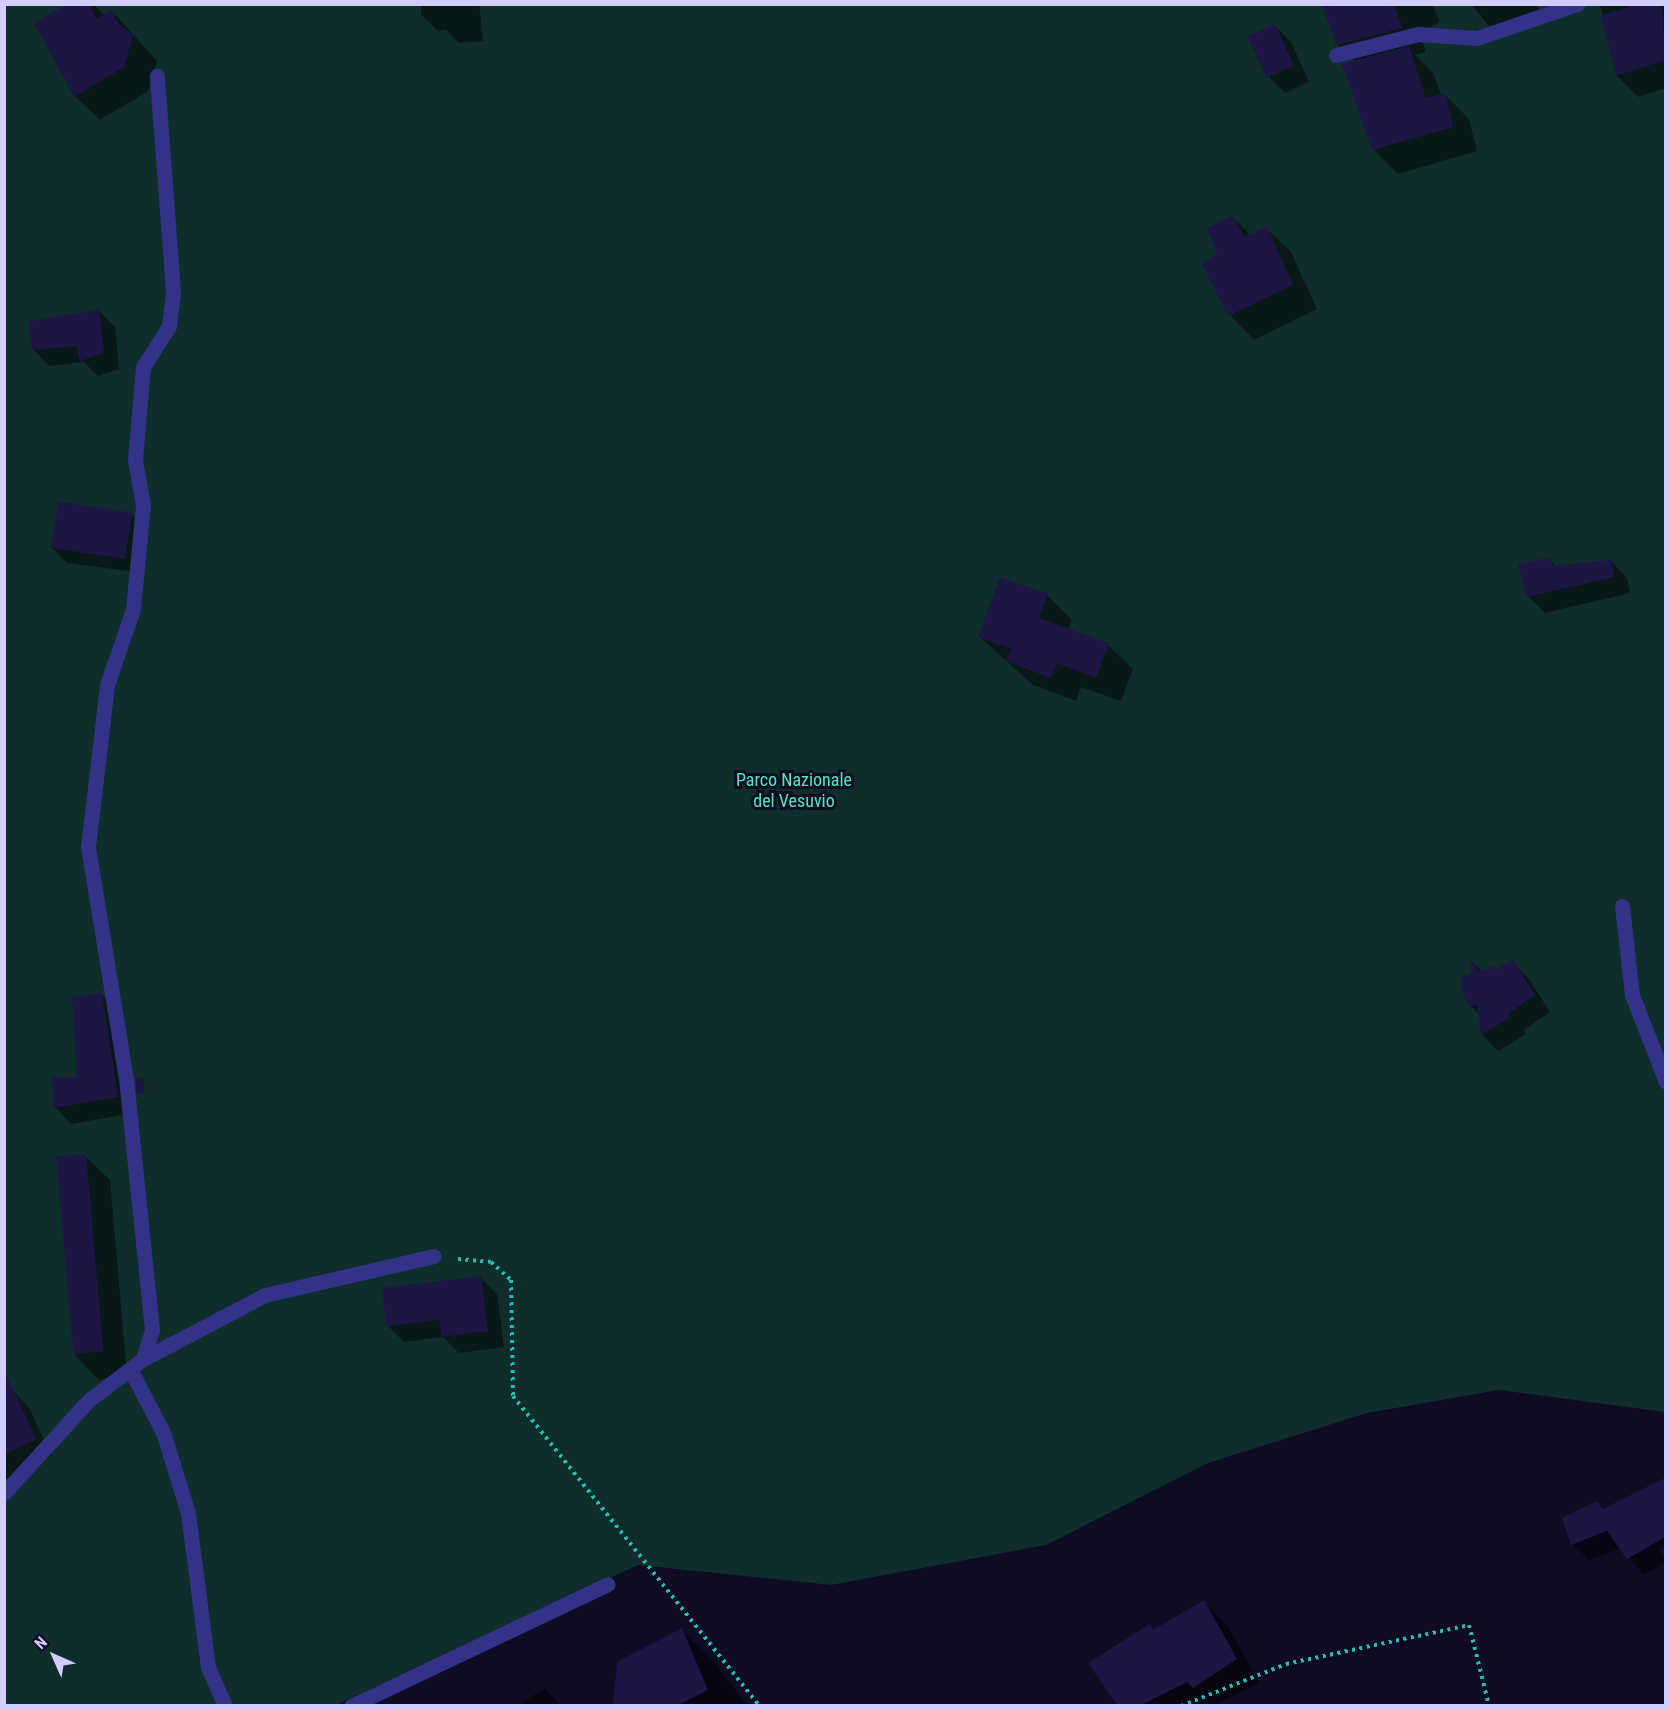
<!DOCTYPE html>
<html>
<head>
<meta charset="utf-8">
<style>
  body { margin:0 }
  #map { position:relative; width:1670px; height:1710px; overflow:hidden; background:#0e0b23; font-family:"Roboto Condensed",sans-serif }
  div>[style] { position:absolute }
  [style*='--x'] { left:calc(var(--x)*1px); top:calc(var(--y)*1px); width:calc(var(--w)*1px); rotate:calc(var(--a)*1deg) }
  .green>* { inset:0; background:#0e2d2b }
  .shadow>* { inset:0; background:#0007 }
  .building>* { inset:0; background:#1d1645; transform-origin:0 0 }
  .path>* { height:4px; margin-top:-2px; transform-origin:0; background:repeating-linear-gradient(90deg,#22beae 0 3px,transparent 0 7.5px) }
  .minor>* { height:15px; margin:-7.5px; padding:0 7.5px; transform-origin:7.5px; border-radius:7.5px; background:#323286 }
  span { translate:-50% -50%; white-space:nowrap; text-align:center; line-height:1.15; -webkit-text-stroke:6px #0e0b23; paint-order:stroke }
  .park-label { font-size:18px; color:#4deabd }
  .frame { position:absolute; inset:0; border:6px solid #d1cdff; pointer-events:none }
  .north { position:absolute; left:24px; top:1626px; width:60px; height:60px; -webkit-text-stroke:4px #0e0b23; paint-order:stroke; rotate:315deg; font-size:16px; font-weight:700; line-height:24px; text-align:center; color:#d1cdff }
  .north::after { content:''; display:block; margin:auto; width:21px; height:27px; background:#d1cdff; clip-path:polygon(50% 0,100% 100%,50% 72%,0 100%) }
</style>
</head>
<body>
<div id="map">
  <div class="green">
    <i style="clip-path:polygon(5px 5px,1665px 5px,1665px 1412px,1499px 1390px,1367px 1413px,1208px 1463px,1046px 1545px,831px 1585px,638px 1565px,336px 1705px,5px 1706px)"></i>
  </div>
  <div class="shadow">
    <i style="clip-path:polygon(71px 4px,93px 4px,104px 15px,111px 10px,157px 61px,148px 91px,100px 120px,75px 96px)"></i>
    <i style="clip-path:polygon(421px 4px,479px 4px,483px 41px,459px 43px,446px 30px,438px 31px,421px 14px)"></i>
    <i style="clip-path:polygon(1323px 4px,1432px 4px,1440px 22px,1419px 33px,1426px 52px,1415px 55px,1433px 73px,1441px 95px,1444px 94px,1469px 119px,1477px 151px,1398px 174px,1373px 149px,1355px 62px,1337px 44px)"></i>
    <i style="clip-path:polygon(1471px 4px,1537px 4px,1541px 21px,1489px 26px)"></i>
    <i style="clip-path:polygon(1600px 4px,1666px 4px,1666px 88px,1638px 97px,1617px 76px)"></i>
    <i style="clip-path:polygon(1275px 26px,1291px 42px,1309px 82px,1285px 93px,1269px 77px)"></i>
    <i style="clip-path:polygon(1233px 217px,1251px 236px,1266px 228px,1291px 252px,1317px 309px,1254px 340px,1230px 315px,1219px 255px)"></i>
    <i style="clip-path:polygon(99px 311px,115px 327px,119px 369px,98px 376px,84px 362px,49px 366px,33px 349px)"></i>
    <i style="clip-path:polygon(132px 514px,148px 530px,144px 573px,67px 563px,50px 546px)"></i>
    <i style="clip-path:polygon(1549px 559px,1557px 567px,1611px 561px,1627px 578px,1630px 593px,1545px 613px,1528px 596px)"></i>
    <i style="clip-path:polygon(1047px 595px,1072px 620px,1068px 630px,1108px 645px,1133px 669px,1121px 701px,1081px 687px,1076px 701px,1033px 685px,980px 637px)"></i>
    <i style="clip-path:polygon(1472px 962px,1482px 971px,1496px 971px,1513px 962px,1529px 979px,1550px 1012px,1524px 1030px,1526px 1034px,1498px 1051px,1482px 1034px,1480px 1015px,1470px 1005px)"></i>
    <i style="clip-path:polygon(101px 994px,118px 1011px,134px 1113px,71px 1124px,55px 1107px,79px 1079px)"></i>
    <i style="clip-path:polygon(85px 1156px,110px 1180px,127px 1375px,99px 1380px,75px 1355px)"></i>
    <i style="clip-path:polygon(481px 1278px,497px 1294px,504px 1347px,459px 1353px,443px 1337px,404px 1342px,388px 1326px)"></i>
    <i style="clip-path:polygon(14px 1392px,30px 1409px,51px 1456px,4px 1480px,4px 1397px)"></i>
    <i style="clip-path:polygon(1666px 1479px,1666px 1544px,1659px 1550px,1666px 1562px,1644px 1575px,1621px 1548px,1589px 1560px,1573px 1544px,1597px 1503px,1604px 1510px)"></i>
    <i style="clip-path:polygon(1204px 1602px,1228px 1626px,1259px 1683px,1213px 1706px,1120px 1706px,1149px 1626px,1155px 1631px)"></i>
    <i style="clip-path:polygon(681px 1630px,713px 1661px,748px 1706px,617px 1706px,615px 1680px,621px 1669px)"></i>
    <i style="clip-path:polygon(545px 1688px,561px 1706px,517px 1706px)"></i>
  </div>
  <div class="building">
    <i style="clip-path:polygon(68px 4px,90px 4px,96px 19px,111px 9px,119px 24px,133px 35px,124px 67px,74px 97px,34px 23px)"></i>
    <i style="clip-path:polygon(1322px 4px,1394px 4px,1402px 28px,1336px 45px)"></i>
    <i style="clip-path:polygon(1638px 4px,1662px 4px,1665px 60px,1616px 76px,1601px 16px)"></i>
    <i style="left:1275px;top:24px;width:46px;height:30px;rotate:66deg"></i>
    <i style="clip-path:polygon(1409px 46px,1426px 98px,1445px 93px,1453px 127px,1372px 150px,1342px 64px)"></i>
    <i style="clip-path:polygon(1233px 215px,1244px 237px,1267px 226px,1293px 285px,1228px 316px,1202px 264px,1217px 254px,1207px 228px)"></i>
    <i style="clip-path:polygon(99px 309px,104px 353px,80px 361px,76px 346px,32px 350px,29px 321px)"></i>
    <i style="left:58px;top:501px;width:75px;height:47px;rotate:9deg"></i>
    <i style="clip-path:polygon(1550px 557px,1553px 566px,1612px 560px,1614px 577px,1527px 597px,1518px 565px)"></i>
    <i style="clip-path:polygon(1000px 577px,1048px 594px,1039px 618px,1109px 643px,1096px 678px,1057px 663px,1051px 678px,1006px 661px,1011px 649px,978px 637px)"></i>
    <i style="clip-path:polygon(1470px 958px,1479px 971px,1492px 966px,1495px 970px,1513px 960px,1535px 995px,1508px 1014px,1511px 1017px,1481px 1035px,1477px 1005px,1469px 1006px,1462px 991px,1461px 977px,1472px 973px)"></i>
    <i style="clip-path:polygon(102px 993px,118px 1097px,54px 1108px,52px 1077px,77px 1078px,72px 997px)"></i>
    <i style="left:136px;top:1078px;width:8px;height:16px"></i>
    <i style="left:86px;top:1154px;width:198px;height:30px;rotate:85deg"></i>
    <i style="clip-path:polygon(481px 1276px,488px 1331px,441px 1337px,440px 1320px,386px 1326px,382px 1288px)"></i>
    <i style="clip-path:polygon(4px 1370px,36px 1439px,4px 1455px)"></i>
    <i style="clip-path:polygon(1665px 1478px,1665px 1537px,1627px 1559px,1607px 1531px,1571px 1545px,1562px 1518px,1597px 1501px,1603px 1509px)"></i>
    <i style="clip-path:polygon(1204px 1600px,1237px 1659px,1193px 1688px,1187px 1682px,1139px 1706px,1118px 1706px,1088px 1663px,1150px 1624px,1153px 1630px)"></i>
    <i style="clip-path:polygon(682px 1628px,708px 1690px,676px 1706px,613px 1706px,617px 1662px)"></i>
  </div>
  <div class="path">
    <i style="--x:458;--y:1259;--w:33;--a:5"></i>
    <i style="--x:491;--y:1262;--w:27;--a:42"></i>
    <i style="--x:511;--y:1280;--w:116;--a:89"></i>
    <i style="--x:513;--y:1396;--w:396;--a:51.5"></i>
    <i style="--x:1181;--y:1706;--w:113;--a:-21.8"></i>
    <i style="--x:1286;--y:1664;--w:187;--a:-12"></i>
    <i style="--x:1469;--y:1625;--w:83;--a:76.1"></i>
  </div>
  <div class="minor">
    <i style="--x:1336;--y:55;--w:85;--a:-14.4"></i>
    <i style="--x:1418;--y:34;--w:59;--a:3.9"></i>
    <i style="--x:1477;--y:38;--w:106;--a:-18.8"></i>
    <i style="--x:1622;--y:906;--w:90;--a:83.6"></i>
    <i style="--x:1632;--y:995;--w:93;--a:68.7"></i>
    <i style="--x:143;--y:1359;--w:138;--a:-27.7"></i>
    <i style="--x:265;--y:1295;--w:173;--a:-13"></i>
    <i style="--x:130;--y:1369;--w:71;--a:62.4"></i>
    <i style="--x:163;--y:1432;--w:85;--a:72.8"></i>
    <i style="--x:188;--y:1513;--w:155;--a:82.6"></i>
    <i style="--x:208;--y:1667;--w:43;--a:66.4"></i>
    <i style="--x:4;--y:1493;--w:126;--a:-47.6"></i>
    <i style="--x:89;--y:1400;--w:68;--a:-37.2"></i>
    <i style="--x:143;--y:1359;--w:30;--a:-73"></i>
    <i style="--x:152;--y:1330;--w:252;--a:-95.9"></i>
    <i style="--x:126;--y:1079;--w:235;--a:-99.3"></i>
    <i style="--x:88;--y:847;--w:163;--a:-83.3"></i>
    <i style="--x:107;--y:685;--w:80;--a:-71.1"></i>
    <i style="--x:133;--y:609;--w:104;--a:-84.5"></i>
    <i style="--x:143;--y:505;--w:46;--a:-100.1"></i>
    <i style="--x:135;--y:460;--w:93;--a:-85.1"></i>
    <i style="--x:143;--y:367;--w:49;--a:-57.6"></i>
    <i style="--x:169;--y:326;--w:35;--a:-83"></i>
    <i style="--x:173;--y:291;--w:216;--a:-94.3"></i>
    <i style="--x:351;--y:1706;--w:284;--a:-25.4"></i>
  </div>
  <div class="park-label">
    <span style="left:794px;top:791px">Parco Nazionale<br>del Vesuvio</span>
  </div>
  <div class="frame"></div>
  <div class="north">N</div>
</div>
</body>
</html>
